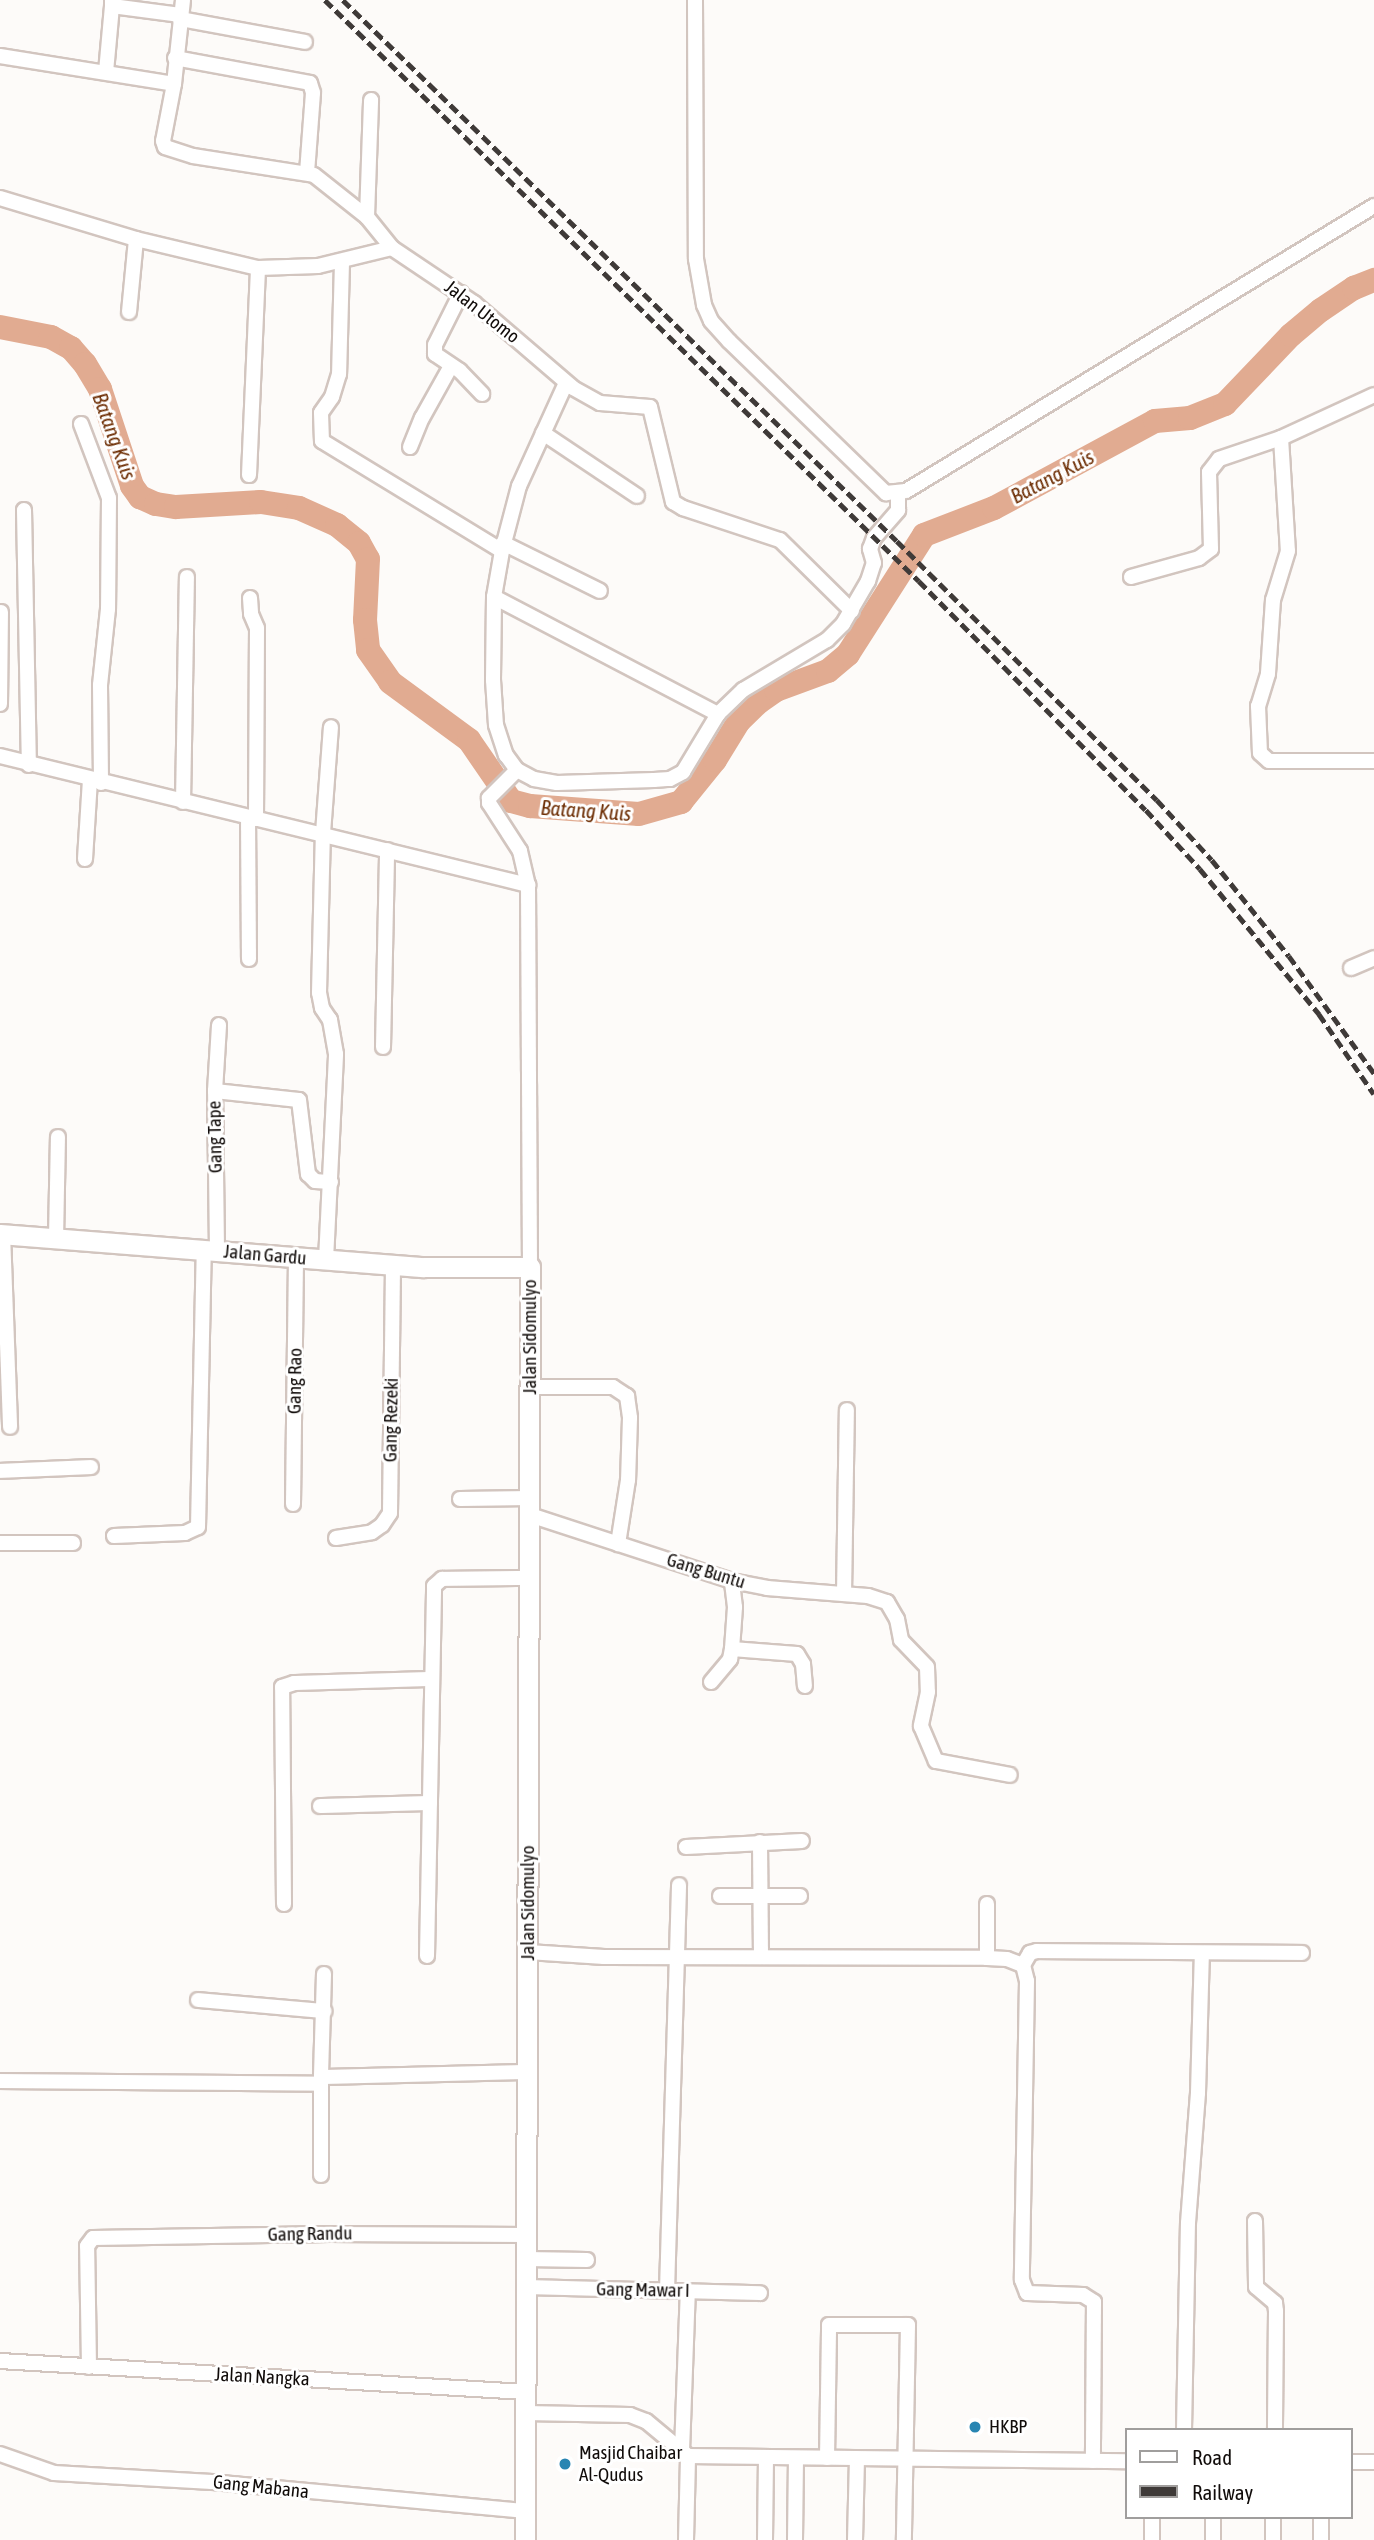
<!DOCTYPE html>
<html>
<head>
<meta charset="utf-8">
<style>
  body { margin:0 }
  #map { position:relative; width:1374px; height:2540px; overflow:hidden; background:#fdfbf9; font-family:"Asap Condensed",sans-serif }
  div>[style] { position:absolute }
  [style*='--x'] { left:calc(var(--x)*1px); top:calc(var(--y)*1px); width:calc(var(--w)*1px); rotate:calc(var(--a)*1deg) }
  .river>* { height:24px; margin:-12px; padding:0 12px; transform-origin:12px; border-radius:12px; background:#e1ab91 }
  .roads { filter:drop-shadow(2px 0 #d2c5bf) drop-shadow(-2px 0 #d2c5bf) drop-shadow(0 2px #d2c5bf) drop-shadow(0 -2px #d2c5bf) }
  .street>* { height:14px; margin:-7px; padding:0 7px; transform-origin:7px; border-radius:7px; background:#fff }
  .secondary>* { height:19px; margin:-9.5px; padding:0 9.5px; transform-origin:9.5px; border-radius:9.5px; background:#fff }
  .rail>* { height:4.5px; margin-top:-2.25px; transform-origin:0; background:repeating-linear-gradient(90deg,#3f3a38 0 10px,transparent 0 15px) }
  .dots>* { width:19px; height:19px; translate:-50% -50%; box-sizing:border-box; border:4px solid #fff; border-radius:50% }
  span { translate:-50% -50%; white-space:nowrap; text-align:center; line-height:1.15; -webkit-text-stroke:6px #fff; paint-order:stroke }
  .street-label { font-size:19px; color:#110c0a }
  .poi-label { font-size:19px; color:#110c0a }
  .left { translate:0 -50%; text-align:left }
  .water-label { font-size:21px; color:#6c2c02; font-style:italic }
  .legend { position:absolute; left:1125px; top:2428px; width:228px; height:91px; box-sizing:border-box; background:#fff; border:2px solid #a09e9d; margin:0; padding:9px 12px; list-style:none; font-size:21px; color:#110c0a }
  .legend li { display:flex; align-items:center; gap:14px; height:35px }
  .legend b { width:35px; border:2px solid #a09e9d }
</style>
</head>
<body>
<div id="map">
  <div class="river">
    <i style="--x:0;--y:327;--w:52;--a:11.1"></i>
    <i style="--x:51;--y:337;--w:23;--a:29"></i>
    <i style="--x:71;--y:348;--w:21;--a:49"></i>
    <i style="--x:85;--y:364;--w:29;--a:59"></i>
    <i style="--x:100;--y:389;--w:102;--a:71.7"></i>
    <i style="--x:132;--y:486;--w:14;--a:54"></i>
    <i style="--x:140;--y:497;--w:17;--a:24"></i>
    <i style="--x:156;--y:504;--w:20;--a:9"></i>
    <i style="--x:176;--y:507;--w:85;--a:-3.4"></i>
    <i style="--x:261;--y:502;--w:38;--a:9"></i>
    <i style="--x:299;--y:508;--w:42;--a:24.1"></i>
    <i style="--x:337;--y:525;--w:28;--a:39"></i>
    <i style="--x:359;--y:543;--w:18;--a:61"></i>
    <i style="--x:368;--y:559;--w:61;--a:92.8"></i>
    <i style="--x:365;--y:620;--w:30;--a:84"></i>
    <i style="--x:368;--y:650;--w:39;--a:55"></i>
    <i style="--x:390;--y:682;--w:98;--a:36.3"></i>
    <i style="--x:469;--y:740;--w:74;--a:55.5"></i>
    <i style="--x:511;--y:801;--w:20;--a:15"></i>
    <i style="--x:530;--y:806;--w:109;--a:4.2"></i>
    <i style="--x:639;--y:814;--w:44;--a:-15.9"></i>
    <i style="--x:681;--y:802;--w:54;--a:-51"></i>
    <i style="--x:715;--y:760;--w:46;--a:-58.4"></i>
    <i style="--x:739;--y:721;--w:28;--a:-44"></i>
    <i style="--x:759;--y:702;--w:21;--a:-35"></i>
    <i style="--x:776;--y:690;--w:55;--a:-20.1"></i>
    <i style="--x:828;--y:671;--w:26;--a:-40"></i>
    <i style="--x:848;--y:654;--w:141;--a:-57.4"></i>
    <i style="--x:924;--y:535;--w:75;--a:-21.1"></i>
    <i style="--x:994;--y:508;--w:183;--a:-28.4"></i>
    <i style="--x:1155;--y:421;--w:35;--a:-5"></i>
    <i style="--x:1190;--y:418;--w:38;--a:-22"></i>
    <i style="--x:1225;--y:404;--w:95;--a:-46.3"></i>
    <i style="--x:1291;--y:335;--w:39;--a:-40"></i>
    <i style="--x:1321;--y:310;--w:40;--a:-34"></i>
    <i style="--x:1354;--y:288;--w:22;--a:-22"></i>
  </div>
  <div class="roads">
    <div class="street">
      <i style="--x:112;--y:0;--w:6;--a:90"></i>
      <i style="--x:112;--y:6;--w:69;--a:7.5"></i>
      <i style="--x:183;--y:0;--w:84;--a:96.1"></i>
      <i style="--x:174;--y:84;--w:58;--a:100.9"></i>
      <i style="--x:163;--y:141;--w:6;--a:72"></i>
      <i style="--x:165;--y:147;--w:29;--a:18"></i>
      <i style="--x:193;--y:156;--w:122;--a:8.9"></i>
      <i style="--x:314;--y:175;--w:68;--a:38.4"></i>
      <i style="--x:367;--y:217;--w:40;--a:51"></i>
      <i style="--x:392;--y:248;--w:99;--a:33.9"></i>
      <i style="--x:474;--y:303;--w:130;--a:40.6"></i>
      <i style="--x:573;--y:388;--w:31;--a:29"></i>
      <i style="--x:600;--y:403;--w:50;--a:4.6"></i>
      <i style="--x:650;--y:407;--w:98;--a:76.4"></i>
      <i style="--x:673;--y:502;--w:12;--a:31"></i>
      <i style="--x:683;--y:508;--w:102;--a:18.3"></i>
      <i style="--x:780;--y:540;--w:101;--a:44.6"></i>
      <i style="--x:695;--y:0;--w:259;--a:89.8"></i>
      <i style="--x:696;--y:259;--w:47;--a:80.1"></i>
      <i style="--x:704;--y:305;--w:17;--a:66"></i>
      <i style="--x:711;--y:321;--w:27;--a:48"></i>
      <i style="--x:729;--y:341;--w:219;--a:44.1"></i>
      <i style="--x:886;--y:493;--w:20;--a:-6"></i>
      <i style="--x:906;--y:491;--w:548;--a:-31.34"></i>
      <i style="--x:180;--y:19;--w:127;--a:10.4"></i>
      <i style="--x:0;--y:56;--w:176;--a:9.1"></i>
      <i style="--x:175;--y:58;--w:137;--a:10.5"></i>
      <i style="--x:310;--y:83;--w:10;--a:73"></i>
      <i style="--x:313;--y:93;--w:79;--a:94.3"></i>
      <i style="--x:106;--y:72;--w:66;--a:-84.8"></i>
      <i style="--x:0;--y:198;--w:142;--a:16.8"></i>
      <i style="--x:136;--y:239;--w:125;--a:13.4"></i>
      <i style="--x:258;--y:268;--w:60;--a:-1.9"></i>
      <i style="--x:318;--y:266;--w:76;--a:-13.7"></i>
      <i style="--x:367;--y:217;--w:117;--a:-88"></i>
      <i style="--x:342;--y:262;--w:112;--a:91.5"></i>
      <i style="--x:339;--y:374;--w:24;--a:107"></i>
      <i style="--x:332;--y:397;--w:19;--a:125"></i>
      <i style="--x:321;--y:413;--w:28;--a:88"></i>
      <i style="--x:322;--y:441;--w:211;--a:31.4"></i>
      <i style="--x:461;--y:293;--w:58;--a:116.6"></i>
      <i style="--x:435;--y:345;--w:9;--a:90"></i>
      <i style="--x:435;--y:354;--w:30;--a:34"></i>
      <i style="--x:460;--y:371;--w:32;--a:46"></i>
      <i style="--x:129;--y:312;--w:73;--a:-84.5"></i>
      <i style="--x:566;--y:383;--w:113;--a:114.5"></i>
      <i style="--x:519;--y:486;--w:67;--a:104.7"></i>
      <i style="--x:502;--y:551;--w:47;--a:99.9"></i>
      <i style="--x:494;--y:597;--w:83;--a:90.7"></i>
      <i style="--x:493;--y:680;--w:45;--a:86.2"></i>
      <i style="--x:496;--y:725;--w:32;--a:72"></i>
      <i style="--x:506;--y:755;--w:19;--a:54"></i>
      <i style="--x:517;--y:770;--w:19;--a:28"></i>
      <i style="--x:534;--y:779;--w:23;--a:10"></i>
      <i style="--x:557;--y:783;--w:97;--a:-1.8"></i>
      <i style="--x:654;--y:780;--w:16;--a:-4"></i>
      <i style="--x:670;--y:779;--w:15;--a:-28"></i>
      <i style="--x:683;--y:772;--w:68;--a:-58.9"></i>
      <i style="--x:718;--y:714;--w:35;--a:-44"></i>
      <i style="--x:743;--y:690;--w:98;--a:-30.8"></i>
      <i style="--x:827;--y:640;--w:23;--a:-45"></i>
      <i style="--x:843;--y:624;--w:50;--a:-59.8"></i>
      <i style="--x:868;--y:581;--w:19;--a:-72"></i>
      <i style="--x:874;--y:563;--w:15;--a:-106"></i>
      <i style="--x:870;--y:549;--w:12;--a:-70"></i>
      <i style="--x:874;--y:538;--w:37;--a:-49"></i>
      <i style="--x:898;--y:510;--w:16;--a:-90"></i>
      <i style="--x:81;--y:424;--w:79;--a:69.3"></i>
      <i style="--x:109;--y:498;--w:111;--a:90.5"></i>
      <i style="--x:108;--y:609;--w:76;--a:96"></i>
      <i style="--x:100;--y:685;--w:98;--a:89.4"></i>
      <i style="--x:543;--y:433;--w:113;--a:33.8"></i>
      <i style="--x:1281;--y:438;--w:113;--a:86.5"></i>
      <i style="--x:1288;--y:551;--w:51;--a:107"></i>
      <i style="--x:1273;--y:600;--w:74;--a:93.9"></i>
      <i style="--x:1268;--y:674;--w:34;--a:107"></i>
      <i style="--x:1258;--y:706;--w:47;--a:87.6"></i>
      <i style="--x:1260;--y:753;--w:12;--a:42"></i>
      <i style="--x:1269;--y:761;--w:105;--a:0"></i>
      <i style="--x:410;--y:447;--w:31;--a:-68"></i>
      <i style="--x:422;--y:418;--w:60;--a:-60.9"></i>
      <i style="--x:249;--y:475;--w:207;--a:-87.5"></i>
      <i style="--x:24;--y:510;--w:255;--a:88.9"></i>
      <i style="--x:503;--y:543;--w:108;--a:26.3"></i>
      <i style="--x:1131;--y:577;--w:71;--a:-15.6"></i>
      <i style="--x:1199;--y:558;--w:15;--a:-37"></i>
      <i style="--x:1211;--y:549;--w:77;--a:-91.5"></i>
      <i style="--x:1209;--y:472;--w:16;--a:-52"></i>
      <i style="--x:1219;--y:459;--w:65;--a:-18.7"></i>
      <i style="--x:1281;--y:438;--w:102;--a:-24.8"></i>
      <i style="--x:494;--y:597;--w:253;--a:27.6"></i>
      <i style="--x:250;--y:598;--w:16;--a:86"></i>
      <i style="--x:251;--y:614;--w:15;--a:67"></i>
      <i style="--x:257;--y:628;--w:191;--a:90.3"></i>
      <i style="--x:0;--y:704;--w:92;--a:-89.4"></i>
      <i style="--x:0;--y:756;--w:544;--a:13.73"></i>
      <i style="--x:517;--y:770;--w:40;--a:135"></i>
      <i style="--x:489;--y:798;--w:5;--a:90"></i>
      <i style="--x:489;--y:803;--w:57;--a:57.1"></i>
      <i style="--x:520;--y:851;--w:35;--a:77"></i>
      <i style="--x:528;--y:885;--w:382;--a:89.7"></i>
      <i style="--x:183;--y:802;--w:225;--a:-89"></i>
      <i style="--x:248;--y:817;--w:142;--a:89.6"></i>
      <i style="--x:85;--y:859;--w:79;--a:-86.4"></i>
      <i style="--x:1351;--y:968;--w:25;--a:-23"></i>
      <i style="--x:383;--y:1047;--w:197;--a:-88.8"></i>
      <i style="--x:215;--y:1091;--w:84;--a:6.1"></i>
      <i style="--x:299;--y:1100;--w:75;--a:83.1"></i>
      <i style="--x:308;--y:1174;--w:10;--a:45"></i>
      <i style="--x:315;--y:1181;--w:16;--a:4"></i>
      <i style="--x:3;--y:1234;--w:193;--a:87.9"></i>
      <i style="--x:56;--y:1239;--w:102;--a:-88.9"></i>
      <i style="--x:217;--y:1250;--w:159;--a:-90.7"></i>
      <i style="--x:215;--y:1091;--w:66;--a:-86.5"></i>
      <i style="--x:326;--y:1260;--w:206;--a:-87.2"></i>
      <i style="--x:336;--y:1054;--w:35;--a:-100"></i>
      <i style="--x:330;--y:1020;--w:14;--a:-124"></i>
      <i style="--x:322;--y:1008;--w:15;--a:-101"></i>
      <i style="--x:319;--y:993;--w:160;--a:-88.6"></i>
      <i style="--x:323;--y:833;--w:106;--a:-85.7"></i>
      <i style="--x:530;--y:1387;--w:83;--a:0"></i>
      <i style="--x:613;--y:1387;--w:17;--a:33"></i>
      <i style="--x:627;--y:1396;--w:22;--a:82"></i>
      <i style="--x:630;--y:1418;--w:62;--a:91.8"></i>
      <i style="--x:628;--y:1480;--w:65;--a:98.9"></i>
      <i style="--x:0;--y:1471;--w:91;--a:-2.5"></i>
      <i style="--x:460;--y:1499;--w:70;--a:-0.8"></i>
      <i style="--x:293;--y:1504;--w:246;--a:-89.3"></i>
      <i style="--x:530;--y:1515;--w:213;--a:18.1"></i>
      <i style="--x:732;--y:1581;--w:36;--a:11"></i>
      <i style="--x:767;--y:1588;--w:101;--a:4.5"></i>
      <i style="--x:868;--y:1596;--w:20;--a:18"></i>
      <i style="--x:887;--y:1602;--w:20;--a:60"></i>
      <i style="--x:897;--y:1619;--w:21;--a:79"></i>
      <i style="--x:901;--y:1640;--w:37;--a:46"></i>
      <i style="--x:927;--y:1667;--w:25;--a:88"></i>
      <i style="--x:928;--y:1692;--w:35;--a:102"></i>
      <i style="--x:921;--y:1726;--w:38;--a:67"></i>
      <i style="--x:936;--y:1761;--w:75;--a:10.7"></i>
      <i style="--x:114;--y:1536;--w:71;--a:-2.4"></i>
      <i style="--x:185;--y:1533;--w:14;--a:-25"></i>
      <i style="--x:198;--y:1527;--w:278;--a:-88.8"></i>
      <i style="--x:336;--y:1538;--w:36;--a:-9"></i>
      <i style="--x:372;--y:1532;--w:12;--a:-35"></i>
      <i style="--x:382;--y:1525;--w:14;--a:-56"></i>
      <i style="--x:390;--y:1513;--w:249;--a:-89.3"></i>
      <i style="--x:0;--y:1543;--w:73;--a:0"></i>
      <i style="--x:844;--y:1594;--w:184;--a:-89.1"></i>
      <i style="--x:732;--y:1649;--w:65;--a:4.4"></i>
      <i style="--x:797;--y:1654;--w:12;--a:59"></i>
      <i style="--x:803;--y:1664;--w:22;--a:85"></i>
      <i style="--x:711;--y:1682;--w:30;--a:-50"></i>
      <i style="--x:730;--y:1659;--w:10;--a:-79"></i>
      <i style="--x:732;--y:1649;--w:42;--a:-85.9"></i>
      <i style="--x:735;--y:1607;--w:26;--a:-97"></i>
      <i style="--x:320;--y:1806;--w:110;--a:-1.6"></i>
      <i style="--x:760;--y:1842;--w:114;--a:89.5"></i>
      <i style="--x:686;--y:1847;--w:116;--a:-3"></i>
      <i style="--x:720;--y:1896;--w:80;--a:0"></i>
      <i style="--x:284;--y:1904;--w:217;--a:-90.5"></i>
      <i style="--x:282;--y:1687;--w:13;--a:-18"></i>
      <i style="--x:294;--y:1683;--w:136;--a:-1.7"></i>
      <i style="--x:528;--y:1952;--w:76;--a:3.8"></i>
      <i style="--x:604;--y:1957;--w:383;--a:0.1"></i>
      <i style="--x:987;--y:1958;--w:20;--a:3"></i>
      <i style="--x:1007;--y:1959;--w:17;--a:21"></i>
      <i style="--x:1023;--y:1965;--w:16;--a:76"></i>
      <i style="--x:1027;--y:1981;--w:299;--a:91"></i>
      <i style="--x:1022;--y:2280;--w:14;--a:69"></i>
      <i style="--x:1027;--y:2293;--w:56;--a:2"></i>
      <i style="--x:1083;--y:2295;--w:13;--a:32"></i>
      <i style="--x:1094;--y:2302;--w:159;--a:90.4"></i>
      <i style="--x:427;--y:1956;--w:370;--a:-88.9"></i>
      <i style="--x:434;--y:1586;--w:11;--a:-41"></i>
      <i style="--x:442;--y:1579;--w:88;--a:-0.7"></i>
      <i style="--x:987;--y:1958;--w:54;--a:-90"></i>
      <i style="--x:1023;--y:1965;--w:14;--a:-60"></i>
      <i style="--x:1030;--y:1953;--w:7;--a:-16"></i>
      <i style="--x:1037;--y:1951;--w:265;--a:0.4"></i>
      <i style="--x:324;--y:1974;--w:103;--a:91.7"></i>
      <i style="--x:321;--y:2077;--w:206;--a:-1.4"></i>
      <i style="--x:198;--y:2000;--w:127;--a:5"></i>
      <i style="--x:321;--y:2077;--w:98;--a:90"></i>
      <i style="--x:0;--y:2081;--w:321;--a:0.5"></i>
      <i style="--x:1255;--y:2221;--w:66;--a:89.1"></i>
      <i style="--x:1256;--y:2287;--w:25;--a:40"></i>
      <i style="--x:1275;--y:2303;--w:8;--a:83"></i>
      <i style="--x:1276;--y:2311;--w:119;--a:90.5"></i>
      <i style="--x:526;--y:2259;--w:61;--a:0.9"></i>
      <i style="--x:526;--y:2287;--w:234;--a:1.5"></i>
      <i style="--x:667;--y:2291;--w:406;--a:-88.3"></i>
      <i style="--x:0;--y:2361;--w:526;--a:3.38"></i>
      <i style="--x:89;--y:2367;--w:121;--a:-90.9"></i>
      <i style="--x:87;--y:2246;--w:10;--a:-53"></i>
      <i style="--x:93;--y:2238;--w:236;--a:-1"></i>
      <i style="--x:329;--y:2234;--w:198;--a:0.3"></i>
      <i style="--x:525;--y:2413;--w:105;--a:1.1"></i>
      <i style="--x:630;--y:2415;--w:17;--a:21"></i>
      <i style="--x:646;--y:2421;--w:55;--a:39.8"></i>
      <i style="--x:688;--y:2456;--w:439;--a:0.7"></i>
      <i style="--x:1184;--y:2430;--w:207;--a:-88.9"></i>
      <i style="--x:1188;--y:2223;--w:130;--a:-85.6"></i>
      <i style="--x:1198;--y:2093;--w:139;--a:-88.4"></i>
      <i style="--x:682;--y:2451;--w:160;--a:-87.9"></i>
      <i style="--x:0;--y:2454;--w:57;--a:19.4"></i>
      <i style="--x:54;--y:2473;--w:158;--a:3.3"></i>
      <i style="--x:212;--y:2482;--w:314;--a:5.3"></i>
      <i style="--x:827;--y:2458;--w:133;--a:-89.1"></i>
      <i style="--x:829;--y:2325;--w:79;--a:0"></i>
      <i style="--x:908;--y:2325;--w:215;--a:91.1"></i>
      <i style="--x:1351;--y:2462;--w:23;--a:0"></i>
      <i style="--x:686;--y:2540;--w:84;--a:-88.6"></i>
      <i style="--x:765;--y:2540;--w:82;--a:-89.3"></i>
      <i style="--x:795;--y:2540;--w:82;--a:-89.3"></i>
      <i style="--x:855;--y:2540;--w:81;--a:-88.6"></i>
      <i style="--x:1152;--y:2540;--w:23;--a:-90"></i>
      <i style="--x:1213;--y:2540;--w:23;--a:-90"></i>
      <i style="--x:1273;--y:2540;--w:23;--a:-90"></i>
      <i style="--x:1321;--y:2540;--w:23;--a:-90"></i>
    </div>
    <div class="secondary">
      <i style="--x:0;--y:1234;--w:425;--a:4.5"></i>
      <i style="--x:424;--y:1267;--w:106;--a:0"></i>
      <i style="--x:530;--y:1267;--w:1273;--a:90.23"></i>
    </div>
  </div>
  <div class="rail">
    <i style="--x:325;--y:0;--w:831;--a:44.37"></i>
    <i style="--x:919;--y:581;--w:322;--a:45.3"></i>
    <i style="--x:1146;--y:810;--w:80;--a:47.5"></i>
    <i style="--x:1200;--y:869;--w:188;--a:50.6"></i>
    <i style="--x:1319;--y:1014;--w:97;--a:55.5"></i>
    <i style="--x:343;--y:0;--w:774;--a:44.32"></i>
    <i style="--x:897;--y:541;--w:367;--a:44.9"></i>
    <i style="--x:1157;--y:800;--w:81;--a:47.5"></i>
    <i style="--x:1212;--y:860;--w:123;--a:51.3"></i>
    <i style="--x:1289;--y:956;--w:145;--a:54"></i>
  </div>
  <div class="dots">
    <i style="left:975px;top:2427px;background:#2885b2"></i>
    <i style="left:565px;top:2464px;background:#2885b2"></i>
  </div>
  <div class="street-label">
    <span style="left:482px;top:312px;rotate:38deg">Jalan Utomo</span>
    <span style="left:215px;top:1137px;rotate:-91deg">Gang Tape</span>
    <span style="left:265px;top:1255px;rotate:5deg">Jalan Gardu</span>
    <span style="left:530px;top:1337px;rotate:-90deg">Jalan Sidomulyo</span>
    <span style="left:295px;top:1381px;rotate:-89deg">Gang Rao</span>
    <span style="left:391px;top:1420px;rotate:-89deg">Gang Rezeki</span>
    <span style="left:706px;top:1571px;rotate:17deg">Gang Buntu</span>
    <span style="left:528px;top:1903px;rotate:-90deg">Jalan Sidomulyo</span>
    <span style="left:310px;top:2234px;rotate:-1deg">Gang Randu</span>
    <span style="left:643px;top:2290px;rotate:1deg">Gang Mawar I</span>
    <span style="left:262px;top:2377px;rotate:3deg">Jalan Nangka</span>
    <span style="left:261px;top:2487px;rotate:6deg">Gang Mabana</span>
  </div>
  <div class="poi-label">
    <span class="left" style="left:989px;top:2427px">HKBP</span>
    <span class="left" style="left:579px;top:2464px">Masjid Chaibar<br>Al-Qudus</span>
  </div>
  <div class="water-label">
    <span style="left:115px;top:436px;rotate:70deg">Batang Kuis</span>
    <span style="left:1052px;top:476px;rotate:-28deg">Batang Kuis</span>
    <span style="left:586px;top:810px;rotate:4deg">Batang Kuis</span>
  </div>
  <ul class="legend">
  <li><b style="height:9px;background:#fff"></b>Road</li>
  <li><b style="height:9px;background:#3f3a38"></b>Railway</li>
  </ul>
</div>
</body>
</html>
